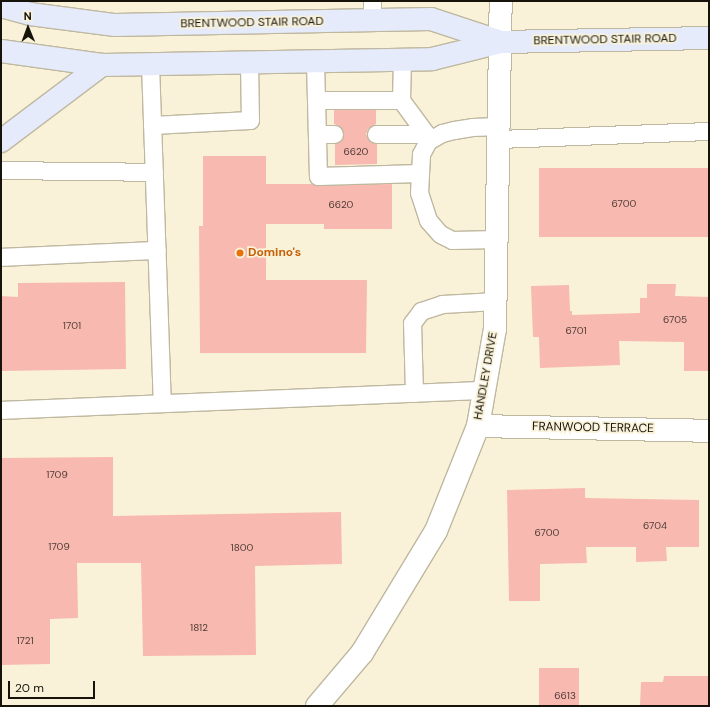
<!DOCTYPE html>
<html>
<head>
<meta charset="utf-8">
<style>
  body { margin:0 }
  #map { position:relative; width:710px; height:707px; overflow:hidden; background:#f9f2d9; font-family:"DM Sans",sans-serif }
  div>[style] { position:absolute }
  [style*='--x'] { left:calc(var(--x)*1px); top:calc(var(--y)*1px); width:calc(var(--w)*1px); rotate:calc(var(--a)*1deg) }
  .building>* { inset:0; background:#f8b9b0; transform-origin:0 0 }
  .roads { filter:drop-shadow(1px 0 #bfb8a0) drop-shadow(-1px 0 #bfb8a0) drop-shadow(0 1px #bfb8a0) drop-shadow(0 -1px #bfb8a0) }
  .service>* { height:17px; margin:-8.5px; padding:0 8.5px; transform-origin:8.5px; border-radius:8.5px; background:#fff }
  .minor>* { height:22px; margin:-11px; padding:0 11px; transform-origin:11px; border-radius:11px; background:#fff }
  .tertiary>* { height:22px; margin:-11px; padding:0 11px; transform-origin:11px; border-radius:11px; background:#fff }
  .secondary>* { height:22px; margin:-11px; padding:0 11px; transform-origin:11px; border-radius:11px; background:#e5ebfb }
  .dots>* { width:11px; height:11px; translate:-50% -50%; box-sizing:border-box; border:2px solid #f9f2d9; border-radius:50% }
  span { translate:-50% -50%; white-space:nowrap; text-align:center; line-height:1.15; -webkit-text-stroke:3.5px #f9f2d9; paint-order:stroke }
  .number-label { font-size:10px; color:#4e3c34 }
  .number-label span { -webkit-text-stroke-width:0 }
  .street-label { font-size:12px; color:#15130a }
  .food-label { font-size:12px; color:#c56008; font-weight:700 }
  .left { translate:0 -50%; text-align:left }
  .frame { position:absolute; inset:0; border:2px solid #15130a; pointer-events:none }
  .north { position:absolute; left:8px; top:8px; width:40px; height:40px; -webkit-text-stroke:3px #f9f2d9; paint-order:stroke; rotate:359deg; font-size:11px; font-weight:700; line-height:16px; text-align:center; color:#15130a }
  .north::after { content:''; display:block; margin:auto; width:14px; height:18px; background:#15130a; clip-path:polygon(50% 0,100% 100%,50% 72%,0 100%) }
  .scale { position:absolute; left:8px; top:681px; width:87px; height:18px; box-sizing:border-box; border:2px solid #15130a; border-top:0; padding-left:5px; font-size:12px; line-height:14px; white-space:nowrap; color:#15130a; -webkit-text-stroke:3px #f9f2d9; paint-order:stroke }
</style>
</head>
<body>
<div id="map">
  <div class="building">
    <i style="clip-path:polygon(334px 110px,376px 110px,376px 124px,368px 129px,366px 134px,371px 142px,377px 144px,377px 164px,335px 165px,335px 144px,342px 139px,344px 134px,339px 126px,334px 124px)"></i>
    <i style="clip-path:polygon(203px 156px,266px 156px,266px 184px,312px 184px,318px 186px,392px 184px,392px 229px,324px 229px,324px 224px,266px 224px,266px 280px,367px 280px,366px 353px,200px 353px,199px 226px,203px 226px)"></i>
    <i style="left:539px;top:168px;width:170px;height:69px"></i>
    <i style="clip-path:polygon(125px 282px,126px 369px,1px 371px,1px 296px,18px 297px,18px 283px)"></i>
    <i style="clip-path:polygon(647px 284px,676px 284px,675px 296px,709px 297px,709px 371px,684px 371px,684px 342px,619px 341px,620px 365px,540px 368px,539px 337px,533px 337px,531px 286px,569px 285px,570px 311px,572px 311px,572px 315px,640px 313px,640px 298px,647px 298px)"></i>
    <i style="clip-path:polygon(113px 457px,113px 516px,341px 512px,342px 564px,255px 566px,256px 655px,143px 656px,141px 563px,77px 563px,78px 618px,50px 619px,50px 664px,1px 665px,1px 458px)"></i>
    <i style="clip-path:polygon(585px 488px,585px 498px,699px 500px,699px 547px,666px 547px,667px 561px,636px 562px,636px 547px,586px 547px,587px 563px,540px 564px,540px 601px,509px 601px,507px 490px)"></i>
    <i style="left:579px;top:668px;width:38px;height:40px;rotate:90deg"></i>
    <i style="clip-path:polygon(664px 676px,709px 676px,709px 706px,640px 706px,641px 682px,663px 682px)"></i>
  </div>
  <div class="roads">
    <div class="service">
      <i style="--x:372;--y:1;--w:20;--a:90"></i>
      <i style="--x:315;--y:62;--w:114;--a:88.5"></i>
      <i style="--x:318;--y:176;--w:102;--a:-1.7"></i>
      <i style="--x:150;--y:64;--w:338;--a:88"></i>
      <i style="--x:316;--y:100;--w:85;--a:0"></i>
      <i style="--x:401;--y:100;--w:42;--a:53.7"></i>
      <i style="--x:426;--y:134;--w:7;--a:74"></i>
      <i style="--x:401;--y:100;--w:40;--a:-88.6"></i>
      <i style="--x:152;--y:125;--w:98;--a:-2.9"></i>
      <i style="--x:250;--y:120;--w:57;--a:-91"></i>
      <i style="--x:317;--y:134;--w:17;--a:0"></i>
      <i style="--x:376;--y:134;--w:50;--a:0"></i>
      <i style="--x:499;--y:139;--w:210;--a:-2.2"></i>
      <i style="--x:1;--y:170;--w:153;--a:0.7"></i>
      <i style="--x:497;--y:239;--w:45;--a:178.7"></i>
      <i style="--x:452;--y:240;--w:13;--a:-153"></i>
      <i style="--x:440;--y:234;--w:18;--a:-131"></i>
      <i style="--x:428;--y:220;--w:28;--a:-108"></i>
      <i style="--x:419;--y:193;--w:39;--a:-87"></i>
      <i style="--x:421;--y:154;--w:15;--a:-62"></i>
      <i style="--x:428;--y:141;--w:16;--a:-30"></i>
      <i style="--x:442;--y:133;--w:12;--a:-14"></i>
      <i style="--x:454;--y:130;--w:18;--a:-9"></i>
      <i style="--x:472;--y:127;--w:27;--a:-2"></i>
      <i style="--x:1;--y:257;--w:156;--a:-2.6"></i>
      <i style="--x:414;--y:393;--w:70;--a:-91.6"></i>
      <i style="--x:412;--y:323;--w:15;--a:-53"></i>
      <i style="--x:421;--y:311;--w:22;--a:-18"></i>
      <i style="--x:442;--y:304;--w:54;--a:-3.2"></i>
      <i style="--x:1;--y:410;--w:483;--a:-2.4"></i>
    </div>
    <div class="minor">
      <i style="--x:478;--y:426;--w:231;--a:1.2"></i>
    </div>
    <div class="tertiary">
      <i style="--x:317;--y:706;--w:70;--a:-49.7"></i>
      <i style="--x:362;--y:653;--w:143;--a:-58.8"></i>
      <i style="--x:436;--y:531;--w:113;--a:-68.2"></i>
      <i style="--x:478;--y:426;--w:98;--a:-80.1"></i>
      <i style="--x:495;--y:329;--w:328;--a:-89"></i>
    </div>
    <div class="secondary">
      <i style="--x:1;--y:6;--w:30;--a:15"></i>
      <i style="--x:30;--y:14;--w:86;--a:7.4"></i>
      <i style="--x:115;--y:25;--w:316;--a:-1.1"></i>
      <i style="--x:431;--y:19;--w:74;--a:18.2"></i>
      <i style="--x:1;--y:51;--w:102;--a:7.9"></i>
      <i style="--x:102;--y:65;--w:330;--a:-1"></i>
      <i style="--x:432;--y:59;--w:71;--a:-13.8"></i>
      <i style="--x:501;--y:42;--w:208;--a:-1.1"></i>
      <i style="--x:1;--y:141;--w:126;--a:-37"></i>
    </div>
  </div>
  <div class="dots">
    <i style="left:240px;top:253px;background:#e8710a"></i>
  </div>
  <div class="number-label">
    <span style="left:356px;top:152px">6620</span>
    <span style="left:624px;top:204px">6700</span>
    <span style="left:341px;top:205px">6620</span>
    <span style="left:675px;top:320px">6705</span>
    <span style="left:72px;top:326px">1701</span>
    <span style="left:576px;top:331px">6701</span>
    <span style="left:57px;top:475px">1709</span>
    <span style="left:655px;top:526px">6704</span>
    <span style="left:547px;top:533px">6700</span>
    <span style="left:59px;top:547px">1709</span>
    <span style="left:242px;top:548px">1800</span>
    <span style="left:199px;top:628px">1812</span>
    <span style="left:25px;top:641px">1721</span>
    <span style="left:565px;top:696px">6613</span>
  </div>
  <div class="street-label">
    <span style="left:252px;top:23px;rotate:-1deg">BRENTWOOD STAIR ROAD</span>
    <span style="left:605px;top:40px;rotate:-1deg">BRENTWOOD STAIR ROAD</span>
    <span style="left:486px;top:376px;rotate:-80deg">HANDLEY DRIVE</span>
    <span style="left:593px;top:428px;rotate:1deg">FRANWOOD TERRACE</span>
  </div>
  <div class="food-label">
    <span class="left" style="left:248px;top:253px">Domino's</span>
  </div>
  <div class="frame"></div>
  <div class="north">N</div>
  <div class="scale">20 m</div>
</div>
</body>
</html>
